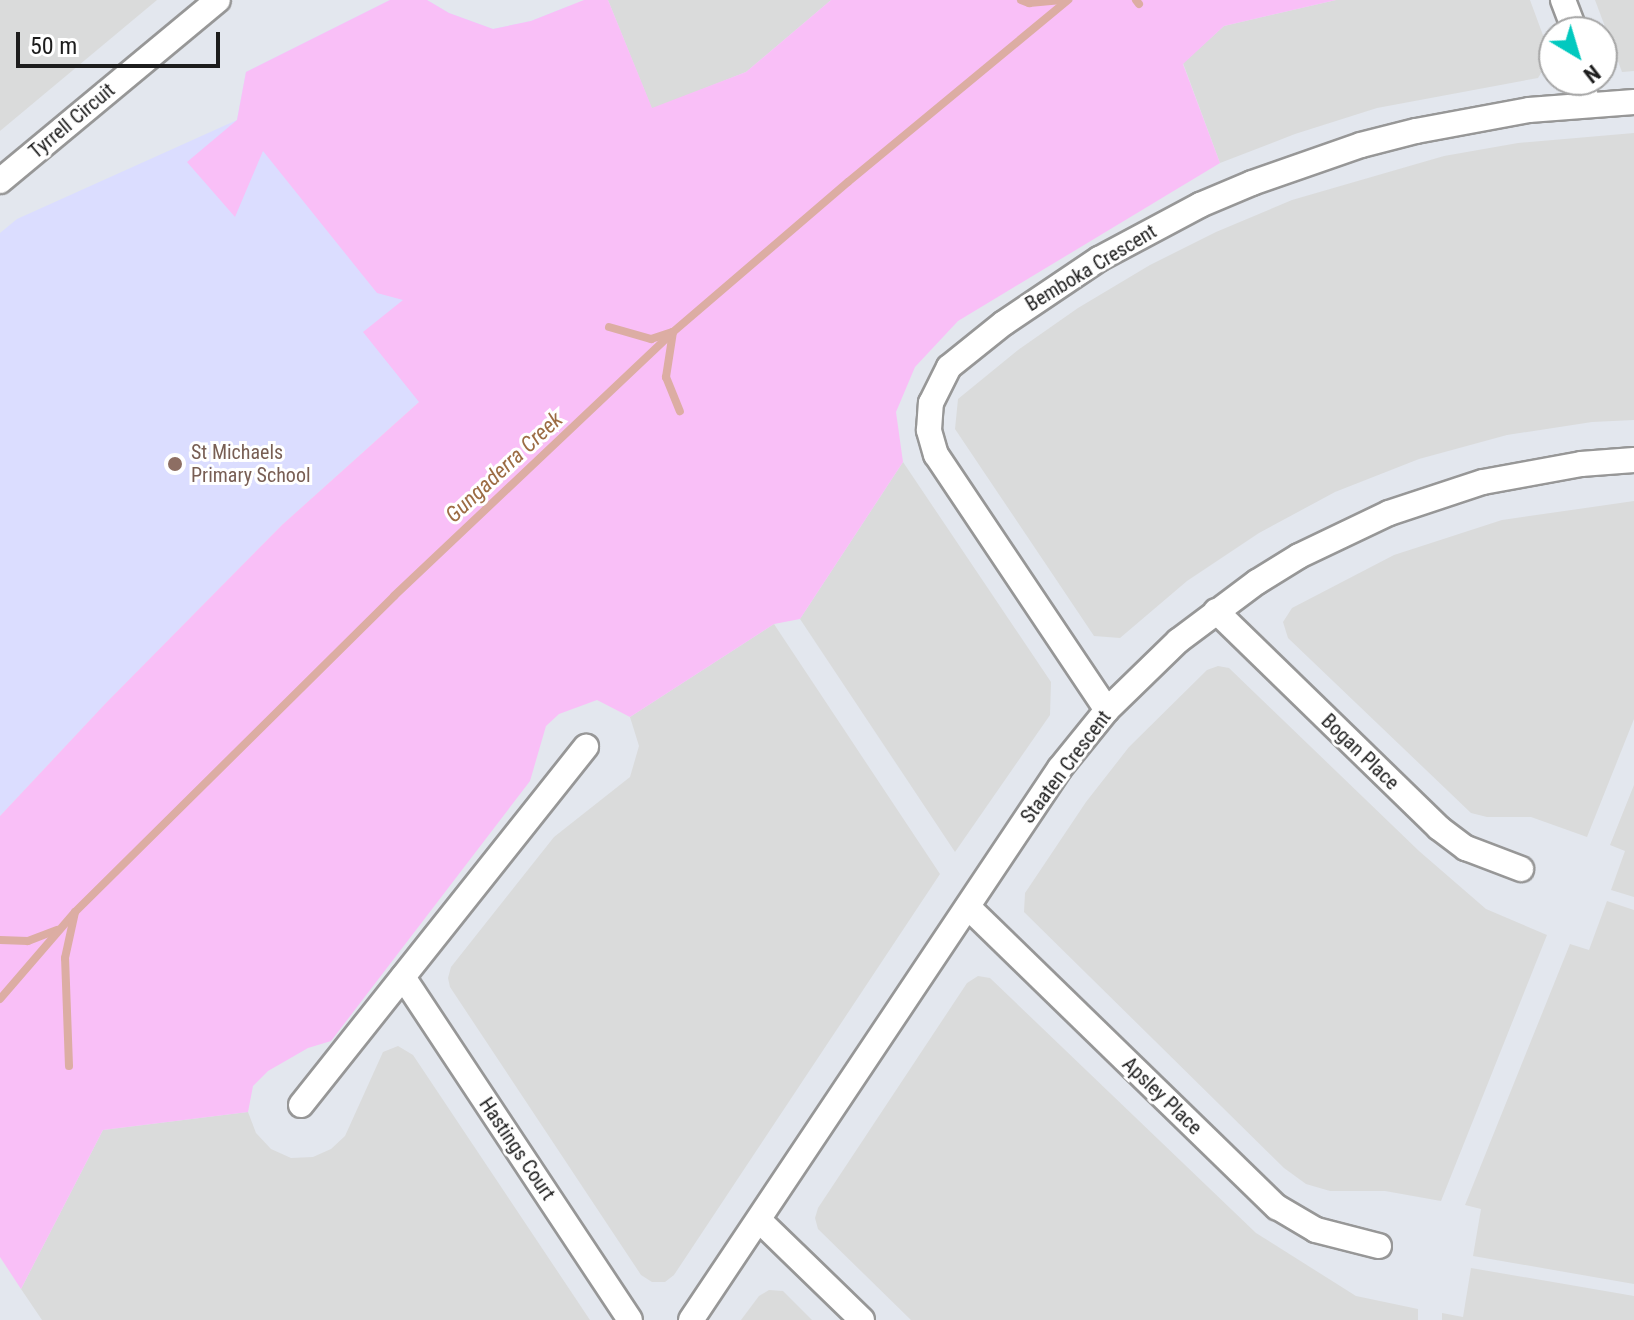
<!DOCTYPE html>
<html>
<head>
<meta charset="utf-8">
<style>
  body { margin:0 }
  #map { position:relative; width:1634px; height:1320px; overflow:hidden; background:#e3e7ee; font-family:"Roboto Condensed",sans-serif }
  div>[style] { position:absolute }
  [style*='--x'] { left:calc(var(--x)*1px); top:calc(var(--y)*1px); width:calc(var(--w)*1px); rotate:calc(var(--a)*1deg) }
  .residential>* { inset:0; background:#dadbdb }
  .education>* { inset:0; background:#dbddff }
  .park>* { inset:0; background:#f9bff7 }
  .stream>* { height:8px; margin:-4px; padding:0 4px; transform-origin:4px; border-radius:4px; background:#dcada3 }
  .roads { filter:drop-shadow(2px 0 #979797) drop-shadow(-2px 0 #979797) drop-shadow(0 2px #979797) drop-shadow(0 -2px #979797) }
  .minor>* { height:24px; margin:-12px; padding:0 12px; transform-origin:12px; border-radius:12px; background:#fff }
  .dots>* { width:22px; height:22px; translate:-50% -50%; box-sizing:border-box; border:4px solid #fff; border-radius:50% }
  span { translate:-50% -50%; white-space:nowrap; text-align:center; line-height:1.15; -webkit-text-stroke:6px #fff; paint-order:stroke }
  .street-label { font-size:20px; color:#1d1d1d }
  .education-label { font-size:20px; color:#785e54 }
  .left { translate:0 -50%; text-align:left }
  .water-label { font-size:22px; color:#9c6c44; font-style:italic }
  .north { position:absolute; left:1538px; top:16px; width:80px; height:80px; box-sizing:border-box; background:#fff; border:2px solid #a5a5a5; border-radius:50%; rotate:142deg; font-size:22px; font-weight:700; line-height:32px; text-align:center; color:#1d1d1d }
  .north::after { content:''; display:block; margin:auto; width:28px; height:36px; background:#01c9bf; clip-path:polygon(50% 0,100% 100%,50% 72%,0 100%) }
  .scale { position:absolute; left:16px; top:32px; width:204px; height:36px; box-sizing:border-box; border:4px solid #1d1d1d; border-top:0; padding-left:10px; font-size:24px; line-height:28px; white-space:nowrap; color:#1d1d1d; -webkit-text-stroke:6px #fff; paint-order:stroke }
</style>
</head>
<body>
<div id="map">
  <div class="residential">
    <i style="clip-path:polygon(0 0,157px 0,0 131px)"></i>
    <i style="clip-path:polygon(608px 0,831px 0,746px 72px,652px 109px)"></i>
    <i style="clip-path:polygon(1336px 0,1530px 0,1551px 57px,1538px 78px,1377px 108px,1295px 134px,1220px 163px,1183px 63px,1224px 26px)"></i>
    <i style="clip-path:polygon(1595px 0,1634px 0,1634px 71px,1622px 72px)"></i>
    <i style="clip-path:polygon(1634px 133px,1634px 420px,1592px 422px,1507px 435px,1419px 459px,1335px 492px,1259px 533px,1187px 581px,1120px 638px,1094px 636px,955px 429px,958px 399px,1018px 350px,1078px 308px,1150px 265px,1216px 232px,1292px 200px,1444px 156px,1518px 143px)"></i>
    <i style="clip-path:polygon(903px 462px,1051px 682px,1050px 715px,955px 852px,800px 619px)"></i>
    <i style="clip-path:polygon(1634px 501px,1634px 719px,1587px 837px,1531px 817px,1487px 817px,1471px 813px,1288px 638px,1283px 622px,1292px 608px,1394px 555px,1502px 520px)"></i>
    <i style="clip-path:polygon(774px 624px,940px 874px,674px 1275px,665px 1282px,652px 1282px,641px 1275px,450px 987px,448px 978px,451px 967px,554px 837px,630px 777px,639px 746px,630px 717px)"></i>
    <i style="clip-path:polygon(1218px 666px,1229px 668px,1419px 851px,1486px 909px,1547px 935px,1441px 1201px,1385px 1191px,1330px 1191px,1306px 1184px,1284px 1168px,1024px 912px,1025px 893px,1086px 802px,1129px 747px,1207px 670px)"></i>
    <i style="clip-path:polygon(1634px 785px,1634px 897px,1611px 890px,1625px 851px,1610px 845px)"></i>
    <i style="clip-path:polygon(1607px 901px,1634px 910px,1634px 1284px,1473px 1256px,1481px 1209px,1465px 1205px,1570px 944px,1589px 950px)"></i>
    <i style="clip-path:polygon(978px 976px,990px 978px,1256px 1233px,1356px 1296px,1418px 1309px,1418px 1320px,911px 1320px,818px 1229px,815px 1218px,818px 1208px,967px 983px)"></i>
    <i style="clip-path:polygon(398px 1046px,413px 1055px,590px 1320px,42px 1320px,21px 1289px,103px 1130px,248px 1112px,256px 1133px,271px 1149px,291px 1158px,313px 1157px,331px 1149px,345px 1136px,383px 1052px)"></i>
    <i style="clip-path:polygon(1471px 1268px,1634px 1296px,1634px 1320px,1442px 1320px,1442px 1313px,1463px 1317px)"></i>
    <i style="clip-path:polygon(769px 1290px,783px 1291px,812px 1320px,741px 1320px,759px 1296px)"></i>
  </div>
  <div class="education">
    <i style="clip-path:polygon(390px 0,427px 0,449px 13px,493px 29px,531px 21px,569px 6px,568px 268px,282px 525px,105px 704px,0 816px,0 233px,17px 219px,237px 120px,246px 72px)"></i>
  </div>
  <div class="park">
    <i style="clip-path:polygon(390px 0,427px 0,449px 13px,493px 29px,531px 21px,584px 0,608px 0,652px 108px,746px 72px,831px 0,1336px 0,1224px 26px,1183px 64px,1220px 163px,958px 321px,915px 367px,896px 412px,903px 462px,800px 619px,774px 624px,630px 717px,597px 700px,559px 714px,546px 726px,530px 781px,331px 1041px,308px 1048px,268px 1071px,253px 1086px,248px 1112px,103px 1130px,21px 1289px,0 1257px,0 816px,105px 704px,282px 525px,419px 402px,363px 332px,403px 300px,377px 293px,263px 151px,235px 217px,187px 162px,237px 120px,246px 72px)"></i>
  </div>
  <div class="stream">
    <i style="--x:1021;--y:0;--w:9;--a:21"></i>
    <i style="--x:1029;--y:3;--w:33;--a:-5"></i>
    <i style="--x:1136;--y:0;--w:5;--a:53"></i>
    <i style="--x:609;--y:327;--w:44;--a:15.9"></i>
    <i style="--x:651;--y:339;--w:23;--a:-18"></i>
    <i style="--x:673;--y:332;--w:46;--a:98.8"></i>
    <i style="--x:666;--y:377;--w:37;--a:68"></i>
    <i style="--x:0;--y:940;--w:28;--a:2"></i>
    <i style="--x:28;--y:941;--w:31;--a:-21"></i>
    <i style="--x:0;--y:999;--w:115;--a:-49.2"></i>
    <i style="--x:75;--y:912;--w:449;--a:-44.7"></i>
    <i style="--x:394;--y:596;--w:384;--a:-43.4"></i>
    <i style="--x:673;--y:332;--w:230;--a:-40.6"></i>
    <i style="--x:848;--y:182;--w:286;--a:-39.6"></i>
    <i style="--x:69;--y:1066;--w:108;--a:-92.1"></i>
    <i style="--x:65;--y:958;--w:47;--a:-77.7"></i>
  </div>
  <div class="roads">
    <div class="minor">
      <i style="--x:1563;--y:0;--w:34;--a:69"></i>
      <i style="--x:1584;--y:80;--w:25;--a:85"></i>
      <i style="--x:0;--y:181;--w:283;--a:-39.7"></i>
      <i style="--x:1216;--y:611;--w:311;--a:44.2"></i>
      <i style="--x:1439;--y:828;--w:34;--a:37"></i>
      <i style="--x:1466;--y:848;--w:59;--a:20.9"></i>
      <i style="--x:1107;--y:710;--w:307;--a:-123.8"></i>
      <i style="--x:936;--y:455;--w:26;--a:-106"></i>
      <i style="--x:929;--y:430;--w:27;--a:-86"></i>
      <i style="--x:931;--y:403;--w:40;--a:-63.4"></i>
      <i style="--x:949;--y:367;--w:70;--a:-38.7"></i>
      <i style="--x:1004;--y:323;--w:115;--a:-34"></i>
      <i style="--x:1099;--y:259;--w:115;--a:-28.1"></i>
      <i style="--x:1200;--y:205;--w:56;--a:-22.9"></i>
      <i style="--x:1252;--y:183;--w:115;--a:-19.2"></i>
      <i style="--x:1361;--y:145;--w:57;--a:-14.3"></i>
      <i style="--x:1416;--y:131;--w:115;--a:-10.5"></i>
      <i style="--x:1529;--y:110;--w:105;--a:-4.4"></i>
      <i style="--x:968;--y:907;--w:431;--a:44.2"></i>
      <i style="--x:1277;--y:1207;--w:45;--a:30.5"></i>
      <i style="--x:1316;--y:1230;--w:65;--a:14.3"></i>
      <i style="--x:403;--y:977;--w:411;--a:56.5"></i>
      <i style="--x:301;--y:1105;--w:458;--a:-51.5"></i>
      <i style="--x:760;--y:1221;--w:142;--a:44.1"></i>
      <i style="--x:691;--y:1320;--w:664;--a:-56.24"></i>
      <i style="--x:1060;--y:768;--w:75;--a:-51"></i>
      <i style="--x:1107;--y:710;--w:99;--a:-44.2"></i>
      <i style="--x:1178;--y:641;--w:99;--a:-36.8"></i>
      <i style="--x:1257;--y:582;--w:49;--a:-31.8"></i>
      <i style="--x:1299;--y:556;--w:100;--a:-25.5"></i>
      <i style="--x:1389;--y:513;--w:99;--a:-18.3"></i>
      <i style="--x:1483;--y:482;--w:100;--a:-10.4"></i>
      <i style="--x:1581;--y:464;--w:53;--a:-4.3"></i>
    </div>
  </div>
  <div class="dots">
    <i style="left:175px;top:464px;background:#8d6e63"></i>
  </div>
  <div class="street-label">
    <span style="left:72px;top:121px;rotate:-40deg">Tyrrell Circuit</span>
    <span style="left:1091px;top:268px;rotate:-31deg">Bemboka Crescent</span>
    <span style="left:1360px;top:752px;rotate:44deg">Bogan Place</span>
    <span style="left:1066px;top:767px;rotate:-53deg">Staaten Crescent</span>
    <span style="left:1162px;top:1096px;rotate:44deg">Apsley Place</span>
    <span style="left:517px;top:1149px;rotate:56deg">Hastings Court</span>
  </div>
  <div class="education-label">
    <span class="left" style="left:191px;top:464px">St Michaels<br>Primary School</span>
  </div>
  <div class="water-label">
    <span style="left:504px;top:467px;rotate:-43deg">Gungaderra Creek</span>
  </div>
  <div class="north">N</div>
  <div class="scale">50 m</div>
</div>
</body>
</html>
